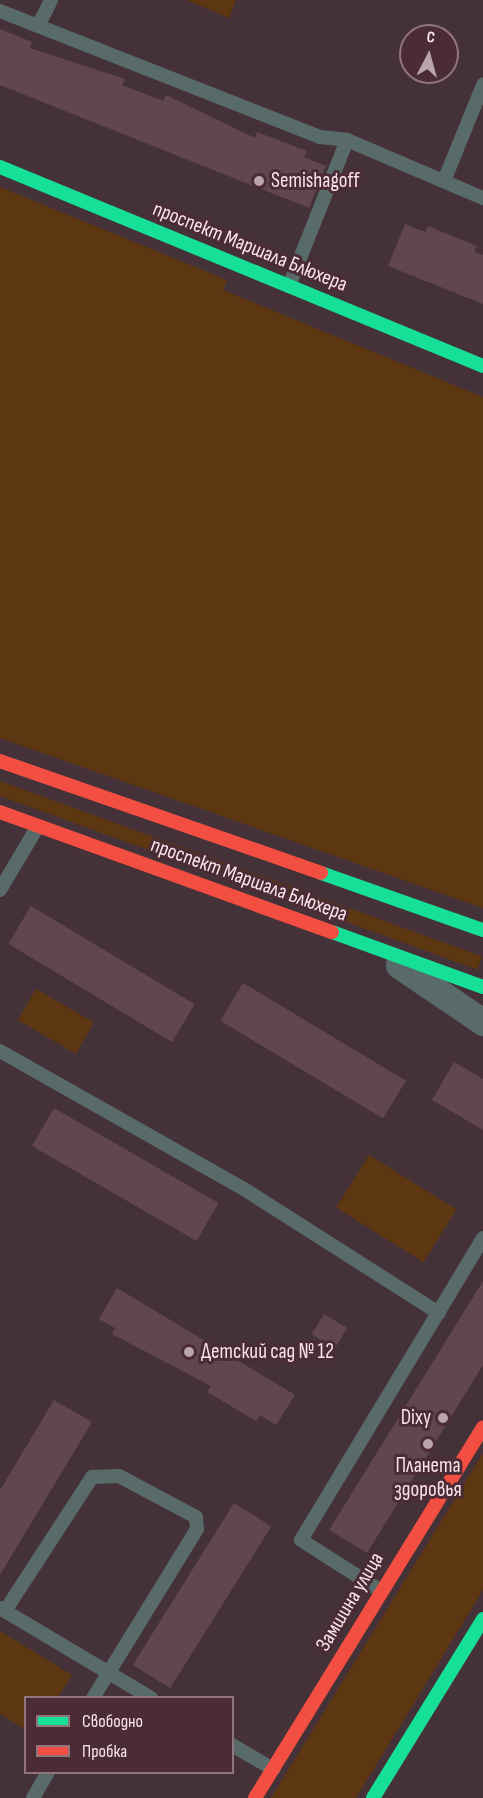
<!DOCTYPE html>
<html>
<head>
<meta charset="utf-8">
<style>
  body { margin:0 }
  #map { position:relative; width:483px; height:1798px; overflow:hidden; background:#443238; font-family:"Sofia Sans Condensed",sans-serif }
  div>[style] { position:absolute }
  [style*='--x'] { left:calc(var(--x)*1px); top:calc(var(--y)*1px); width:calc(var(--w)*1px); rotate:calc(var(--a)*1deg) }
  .green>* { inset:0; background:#5d3612; transform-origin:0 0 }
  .building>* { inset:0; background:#61464f; transform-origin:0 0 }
  .lane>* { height:14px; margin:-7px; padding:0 7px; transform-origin:7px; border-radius:7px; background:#586b6a }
  .street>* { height:27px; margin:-13.5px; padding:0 13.5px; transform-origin:13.5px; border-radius:13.5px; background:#586b6a }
  .fast>* { height:14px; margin:-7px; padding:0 7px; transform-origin:7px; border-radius:7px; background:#16e098 }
  .jam>* { height:14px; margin:-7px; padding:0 7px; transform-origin:7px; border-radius:7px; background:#f24e42 }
  .dots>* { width:16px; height:16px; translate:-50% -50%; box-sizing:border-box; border:3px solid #4b2b34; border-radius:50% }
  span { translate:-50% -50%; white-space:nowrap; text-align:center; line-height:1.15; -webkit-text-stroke:6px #4b2b34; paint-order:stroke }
  .poi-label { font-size:21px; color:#f9e3e8 }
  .left { translate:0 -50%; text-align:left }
  .right { translate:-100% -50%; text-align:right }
  .street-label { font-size:21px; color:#f9e3e8 }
  .legend { position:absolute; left:24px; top:1696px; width:210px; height:78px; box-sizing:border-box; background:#4b2b34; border:2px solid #91757c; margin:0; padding:8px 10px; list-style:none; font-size:18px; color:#f9e3e8 }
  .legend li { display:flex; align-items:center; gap:12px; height:30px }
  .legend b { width:30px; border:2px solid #91757c }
  .north { position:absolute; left:399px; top:24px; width:60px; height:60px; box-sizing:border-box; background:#4b2b34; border:2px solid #91757c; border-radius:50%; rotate:6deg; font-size:16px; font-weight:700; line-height:24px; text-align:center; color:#f9e3e8 }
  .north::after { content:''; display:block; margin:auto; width:21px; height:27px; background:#baa5aa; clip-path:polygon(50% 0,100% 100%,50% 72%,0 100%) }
</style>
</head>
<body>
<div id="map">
  <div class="green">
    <i style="clip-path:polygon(187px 0,236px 0,229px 18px)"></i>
    <i style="clip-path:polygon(0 187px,227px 280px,223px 290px,483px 397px,483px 908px,0 738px)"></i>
    <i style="left:0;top:781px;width:513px;height:14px;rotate:20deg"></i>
    <i style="left:36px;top:989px;width:67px;height:36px;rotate:30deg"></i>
    <i style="left:369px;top:1155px;width:103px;height:62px;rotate:32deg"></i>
    <i style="clip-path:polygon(483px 1453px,483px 1590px,356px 1798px,271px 1798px)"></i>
    <i style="clip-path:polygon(0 1631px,72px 1675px,58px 1697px,26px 1698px,25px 1729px,0 1714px)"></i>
  </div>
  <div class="building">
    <i style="clip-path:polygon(0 29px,32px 42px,30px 48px,125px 79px,122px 85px,163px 101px,166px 95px,255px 138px,257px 132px,307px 151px,304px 157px,326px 166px,309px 208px,0 85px)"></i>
    <i style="clip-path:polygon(405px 224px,425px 232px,428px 226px,477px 246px,474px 252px,483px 255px,483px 304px,388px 266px)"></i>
    <i style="left:31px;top:906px;width:191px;height:44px;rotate:31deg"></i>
    <i style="left:243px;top:983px;width:190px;height:44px;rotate:31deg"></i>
    <i style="clip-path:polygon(454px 1062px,483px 1079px,483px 1130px,432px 1100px)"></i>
    <i style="left:54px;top:1108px;width:190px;height:44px;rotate:30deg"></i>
    <i style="clip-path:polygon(483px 1281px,483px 1365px,367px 1553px,329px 1530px)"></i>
    <i style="clip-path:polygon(117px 1288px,295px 1395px,276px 1425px,260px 1415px,256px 1421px,207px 1392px,211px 1386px,112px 1334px,115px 1328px,99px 1319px)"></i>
    <i style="left:324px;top:1314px;width:27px;height:24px;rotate:31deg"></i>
    <i style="clip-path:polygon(54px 1400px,92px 1422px,0 1575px,0 1490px)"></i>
    <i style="left:234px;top:1503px;width:44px;height:191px;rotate:32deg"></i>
  </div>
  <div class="lane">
    <i style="--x:0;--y:11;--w:344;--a:21.5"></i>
    <i style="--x:320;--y:137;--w:27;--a:6"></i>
    <i style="--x:347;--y:140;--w:148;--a:23.1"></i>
    <i style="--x:38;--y:26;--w:29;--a:-63"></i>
    <i style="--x:444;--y:181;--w:104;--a:-67.9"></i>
    <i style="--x:289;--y:286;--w:157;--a:-68.3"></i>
    <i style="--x:0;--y:890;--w:74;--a:-59.3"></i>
    <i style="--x:0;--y:1051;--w:280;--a:29.5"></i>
    <i style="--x:244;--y:1189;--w:231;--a:32.5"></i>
    <i style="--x:381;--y:1591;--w:95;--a:-147.5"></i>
    <i style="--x:301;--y:1540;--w:353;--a:-58.9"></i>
    <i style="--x:0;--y:1608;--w:176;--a:30.8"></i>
    <i style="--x:5;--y:1611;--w:160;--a:-57"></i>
    <i style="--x:92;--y:1477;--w:27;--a:-2"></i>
    <i style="--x:119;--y:1476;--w:87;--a:28"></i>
    <i style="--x:196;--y:1517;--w:12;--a:85"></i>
    <i style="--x:197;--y:1529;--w:198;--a:121.6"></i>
    <i style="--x:232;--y:1745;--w:48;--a:30.3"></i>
    <i style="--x:33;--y:1798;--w:30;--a:-60"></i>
  </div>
  <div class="street">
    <i style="--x:399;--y:965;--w:102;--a:34.2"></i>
  </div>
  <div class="fast">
    <i style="--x:0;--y:167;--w:522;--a:22.39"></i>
    <i style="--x:321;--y:873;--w:172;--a:19.4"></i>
    <i style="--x:332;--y:932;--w:161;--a:20"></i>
    <i style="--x:373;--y:1798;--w:210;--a:-58.4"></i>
  </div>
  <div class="jam">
    <i style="--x:0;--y:761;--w:340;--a:19.2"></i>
    <i style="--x:0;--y:812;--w:353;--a:19.9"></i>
    <i style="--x:255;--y:1798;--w:435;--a:-58.4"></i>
  </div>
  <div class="dots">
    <i style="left:259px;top:181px;background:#baa5aa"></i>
    <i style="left:189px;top:1352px;background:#baa5aa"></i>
    <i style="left:443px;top:1418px;background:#baa5aa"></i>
    <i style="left:428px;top:1444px;background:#baa5aa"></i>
  </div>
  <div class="poi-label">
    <span class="left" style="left:271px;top:181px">Semishagoff</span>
    <span class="left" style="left:201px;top:1352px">Детский сад № 12</span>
    <span class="right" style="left:431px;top:1418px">Dixy</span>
    <span style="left:428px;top:1478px">Планета<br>здоровья</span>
  </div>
  <div class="street-label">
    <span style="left:250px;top:247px;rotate:22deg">проспект Маршала Блюхера</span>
    <span style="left:249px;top:880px;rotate:20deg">проспект Маршала Блюхера</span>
    <span style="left:350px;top:1602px;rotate:-59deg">Замшина улица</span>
  </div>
  <ul class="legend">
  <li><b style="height:8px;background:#16e098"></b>Свободно</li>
  <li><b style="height:8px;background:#f24e42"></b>Пробка</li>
  </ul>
  <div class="north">С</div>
</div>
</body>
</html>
